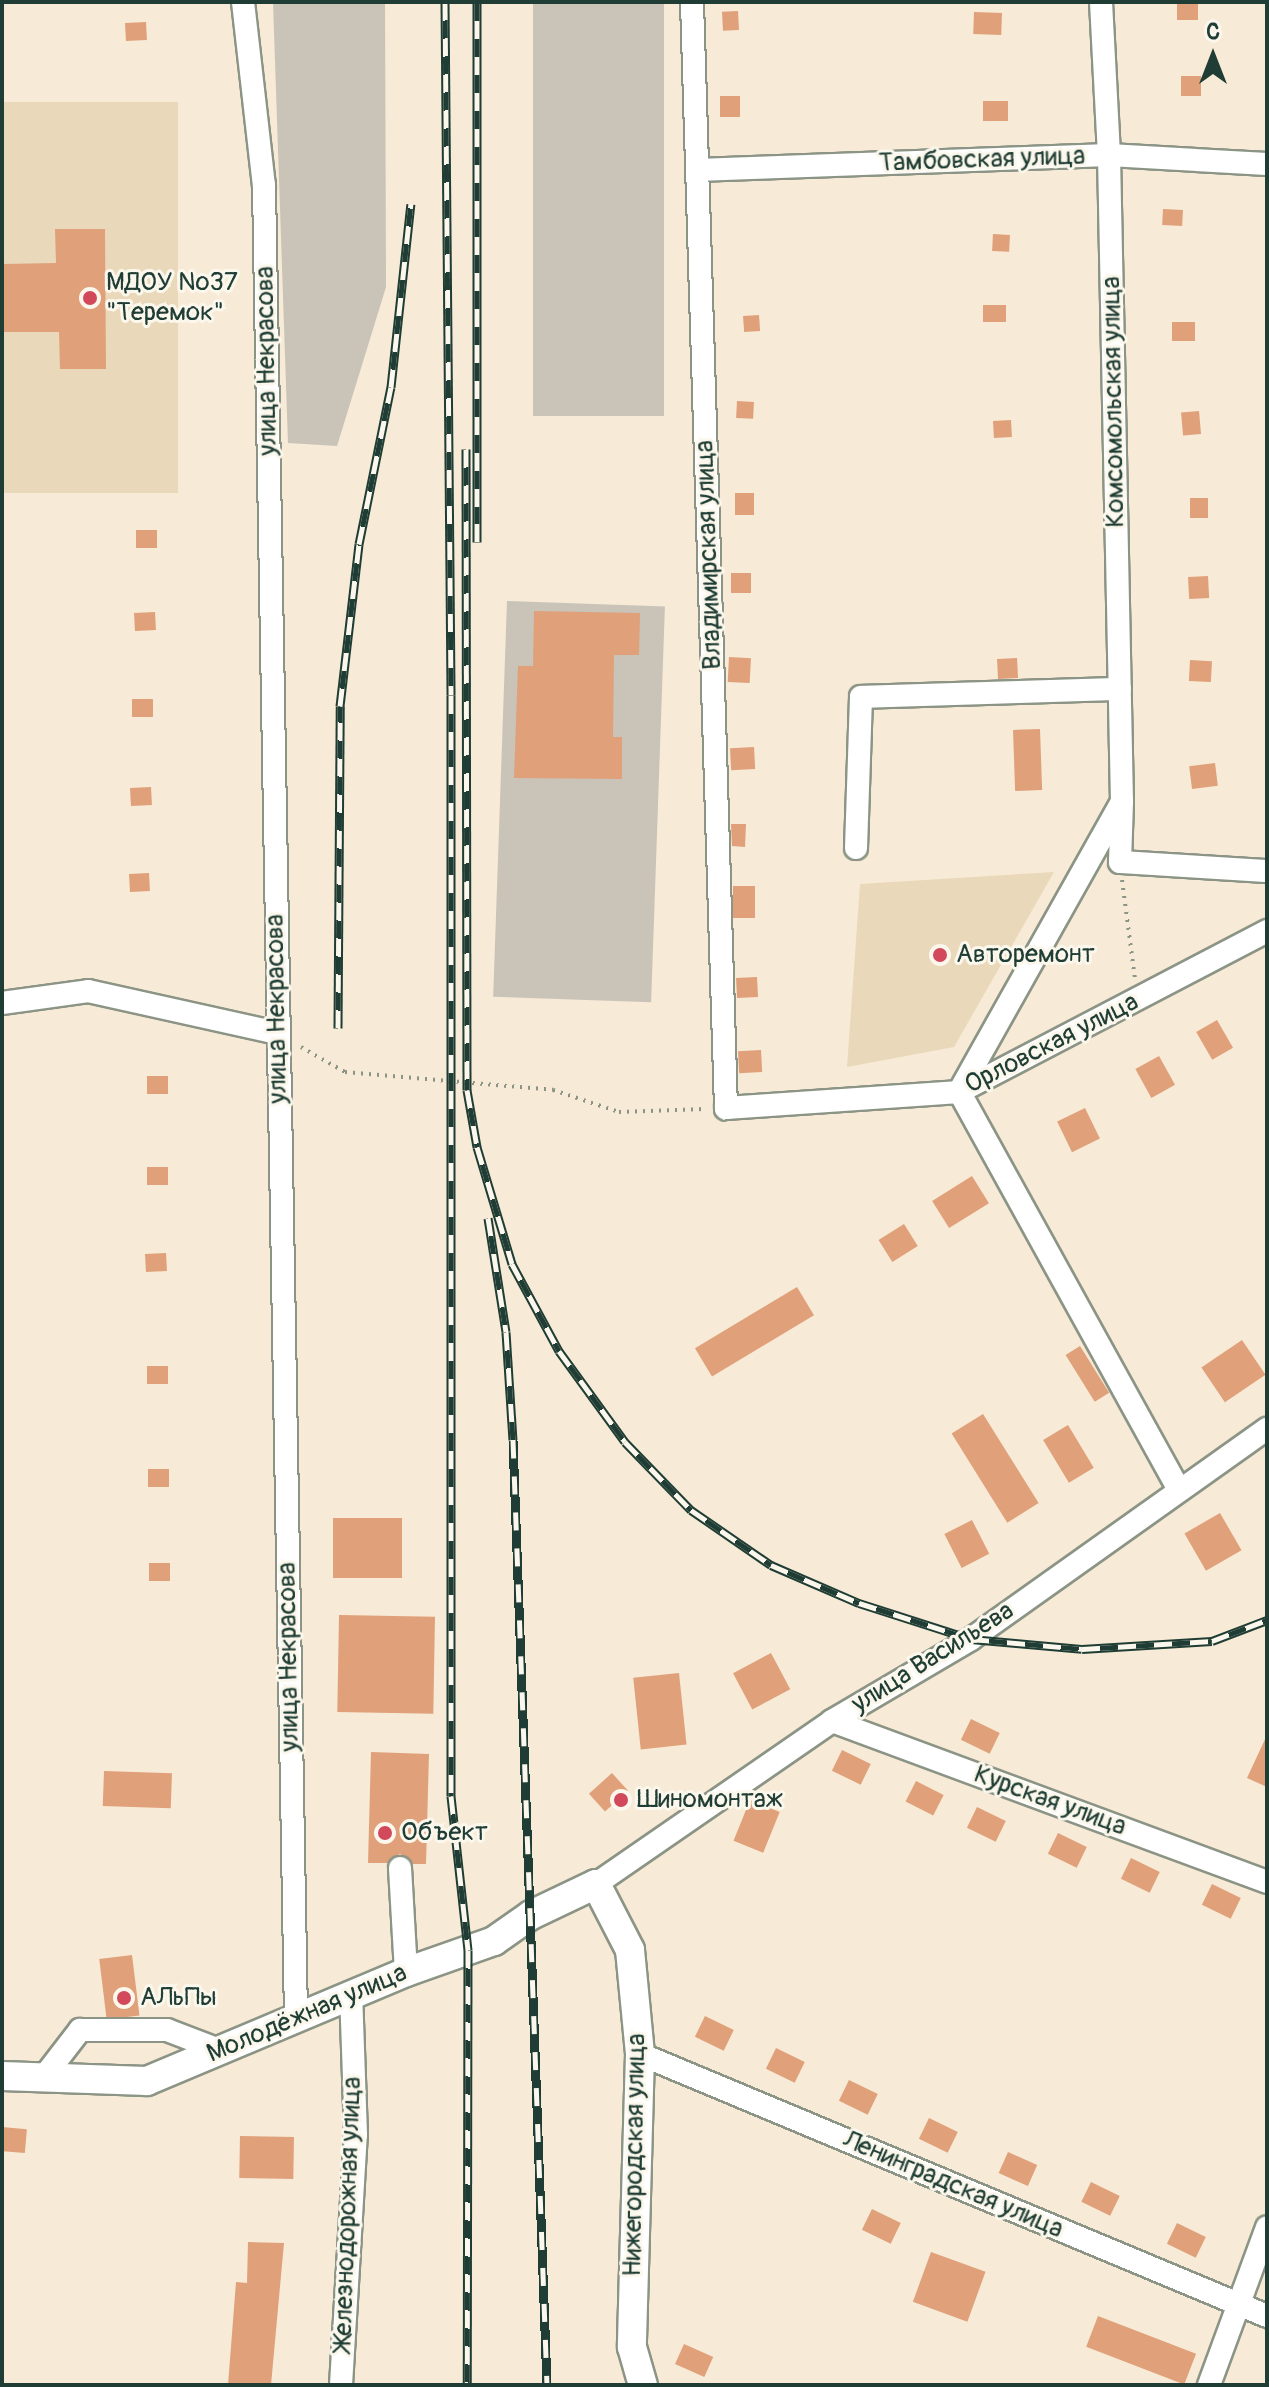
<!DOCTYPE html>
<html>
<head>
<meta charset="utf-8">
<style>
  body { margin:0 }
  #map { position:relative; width:1269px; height:2387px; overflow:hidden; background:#f7ead6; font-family:Pangolin,sans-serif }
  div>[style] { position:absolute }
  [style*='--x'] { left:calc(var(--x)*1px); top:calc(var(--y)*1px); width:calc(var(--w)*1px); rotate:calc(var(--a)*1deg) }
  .built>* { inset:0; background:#e9d9ba; transform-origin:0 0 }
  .industrial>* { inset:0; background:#c9c3b8; transform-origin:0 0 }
  .building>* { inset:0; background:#e0a07a; transform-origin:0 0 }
  .path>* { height:4px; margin-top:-2px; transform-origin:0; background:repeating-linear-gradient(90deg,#8b9485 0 2px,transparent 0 8px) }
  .roads { filter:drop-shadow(2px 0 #8b9485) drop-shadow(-2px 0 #8b9485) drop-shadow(0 2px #8b9485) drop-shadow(0 -2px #8b9485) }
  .minor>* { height:22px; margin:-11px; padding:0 11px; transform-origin:11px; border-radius:11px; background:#fff }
  .major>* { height:28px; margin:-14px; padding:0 14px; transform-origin:14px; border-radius:14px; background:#fff }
  .rail>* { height:9px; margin-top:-4.5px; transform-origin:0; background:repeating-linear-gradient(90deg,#fbf7ec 0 18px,#1f3d34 0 36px); box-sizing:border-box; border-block:2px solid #1f3d34 }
  .dots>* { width:22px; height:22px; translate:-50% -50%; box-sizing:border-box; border:4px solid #fbf7ec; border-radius:50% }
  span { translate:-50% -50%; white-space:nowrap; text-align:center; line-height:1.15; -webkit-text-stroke:6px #fbf7ec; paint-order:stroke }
  .street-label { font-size:26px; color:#1f3d34 }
  .poi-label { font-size:26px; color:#1f3d34 }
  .left { translate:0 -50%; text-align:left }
  .frame { position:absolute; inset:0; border:4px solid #1f3d34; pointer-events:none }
  .north { position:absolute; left:1173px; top:16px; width:80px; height:80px; -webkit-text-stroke:6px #fbf7ec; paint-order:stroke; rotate:0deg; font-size:22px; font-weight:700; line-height:32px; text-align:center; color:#1f3d34 }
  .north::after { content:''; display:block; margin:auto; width:28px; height:36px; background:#1f3d34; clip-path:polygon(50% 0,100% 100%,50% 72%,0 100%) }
</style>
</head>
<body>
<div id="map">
  <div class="built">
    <i style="left:2px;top:102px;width:176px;height:391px"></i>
    <i style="clip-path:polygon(1054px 872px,954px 1047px,847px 1067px,860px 884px)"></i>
  </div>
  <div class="industrial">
    <i style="clip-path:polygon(273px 2px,385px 2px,386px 287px,337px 446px,288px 443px)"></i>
    <i style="left:533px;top:2px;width:131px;height:414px"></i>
    <i style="left:507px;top:601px;width:158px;height:396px;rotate:2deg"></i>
  </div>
  <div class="building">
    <i style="left:1177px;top:2px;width:21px;height:18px"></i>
    <i style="left:738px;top:11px;width:19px;height:16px;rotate:87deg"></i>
    <i style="left:974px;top:12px;width:28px;height:22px;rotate:2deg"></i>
    <i style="left:146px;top:22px;width:18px;height:21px;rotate:87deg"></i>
    <i style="left:1181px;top:76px;width:20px;height:20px"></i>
    <i style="left:740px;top:96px;width:21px;height:20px;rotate:90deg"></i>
    <i style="left:983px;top:101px;width:25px;height:20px"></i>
    <i style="left:1163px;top:209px;width:20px;height:16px;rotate:3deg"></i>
    <i style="clip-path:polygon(55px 229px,105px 229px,106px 369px,60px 369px,59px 332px,2px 332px,2px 264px,56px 263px)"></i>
    <i style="left:993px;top:234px;width:17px;height:17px;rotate:3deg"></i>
    <i style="left:983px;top:305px;width:23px;height:17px"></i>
    <i style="left:759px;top:315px;width:16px;height:16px;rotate:86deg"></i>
    <i style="left:1172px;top:322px;width:23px;height:19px"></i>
    <i style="left:737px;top:401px;width:17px;height:17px;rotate:3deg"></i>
    <i style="left:1199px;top:411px;width:23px;height:18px;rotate:85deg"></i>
    <i style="left:1011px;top:420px;width:17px;height:18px;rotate:87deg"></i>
    <i style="left:735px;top:493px;width:19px;height:22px"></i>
    <i style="left:1190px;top:498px;width:18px;height:20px"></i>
    <i style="left:157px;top:530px;width:18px;height:21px;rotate:90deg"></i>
    <i style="left:731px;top:573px;width:20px;height:20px"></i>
    <i style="left:1208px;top:576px;width:22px;height:20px;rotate:87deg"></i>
    <i style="clip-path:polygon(534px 611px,640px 613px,639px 655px,614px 655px,613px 737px,622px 737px,622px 779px,514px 778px,518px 666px,533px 666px)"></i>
    <i style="left:155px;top:612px;width:18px;height:21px;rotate:87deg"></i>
    <i style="left:729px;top:657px;width:22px;height:25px;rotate:3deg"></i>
    <i style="left:1017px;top:658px;width:20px;height:20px;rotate:87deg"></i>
    <i style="left:1190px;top:660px;width:22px;height:21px;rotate:3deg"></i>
    <i style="left:132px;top:699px;width:21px;height:18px"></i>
    <i style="left:1040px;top:729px;width:61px;height:27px;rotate:88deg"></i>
    <i style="left:754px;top:747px;width:22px;height:24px;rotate:87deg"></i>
    <i style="left:1215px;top:763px;width:23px;height:26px;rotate:83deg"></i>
    <i style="left:151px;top:787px;width:18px;height:21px;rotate:87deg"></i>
    <i style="clip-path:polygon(731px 824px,746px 824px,745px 847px,732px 846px)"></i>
    <i style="left:149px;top:873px;width:18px;height:20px;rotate:87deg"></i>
    <i style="left:733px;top:886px;width:22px;height:32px"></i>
    <i style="left:757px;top:977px;width:20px;height:21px;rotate:87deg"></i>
    <i style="left:1217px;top:1020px;width:32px;height:24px;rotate:60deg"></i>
    <i style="left:761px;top:1050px;width:22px;height:23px;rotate:87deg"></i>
    <i style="left:1159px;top:1056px;width:33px;height:27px;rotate:61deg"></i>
    <i style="left:147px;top:1076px;width:21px;height:18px"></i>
    <i style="left:1085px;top:1108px;width:34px;height:31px;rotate:64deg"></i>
    <i style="left:147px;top:1167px;width:21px;height:18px"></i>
    <i style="left:972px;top:1176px;width:32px;height:47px;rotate:58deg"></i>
    <i style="left:904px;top:1224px;width:26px;height:30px;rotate:58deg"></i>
    <i style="left:166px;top:1253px;width:18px;height:21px;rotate:87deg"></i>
    <i style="left:797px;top:1287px;width:33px;height:119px;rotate:59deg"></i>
    <i style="left:1242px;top:1340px;width:42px;height:49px;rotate:56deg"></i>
    <i style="left:1080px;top:1346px;width:55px;height:17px;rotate:58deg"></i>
    <i style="left:147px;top:1366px;width:21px;height:18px"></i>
    <i style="left:983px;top:1414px;width:105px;height:37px;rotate:58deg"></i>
    <i style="left:1068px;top:1425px;width:50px;height:29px;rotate:59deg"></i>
    <i style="left:169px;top:1469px;width:18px;height:21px;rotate:90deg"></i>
    <i style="left:1220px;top:1513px;width:43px;height:41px;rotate:60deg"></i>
    <i style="left:333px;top:1518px;width:69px;height:60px"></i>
    <i style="left:972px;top:1520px;width:38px;height:31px;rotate:63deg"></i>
    <i style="left:170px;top:1563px;width:18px;height:21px;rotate:90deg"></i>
    <i style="left:339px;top:1615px;width:96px;height:97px;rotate:1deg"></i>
    <i style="left:771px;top:1653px;width:41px;height:43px;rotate:62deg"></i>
    <i style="left:679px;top:1673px;width:72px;height:46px;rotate:84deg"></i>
    <i style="left:971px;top:1719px;width:32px;height:23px;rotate:26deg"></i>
    <i style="clip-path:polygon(1267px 1735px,1267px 1787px,1247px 1778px)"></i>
    <i style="left:842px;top:1750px;width:32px;height:23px;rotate:26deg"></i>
    <i style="clip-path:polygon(371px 1752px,429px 1754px,426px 1864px,413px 1864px,400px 1854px,387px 1863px,368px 1863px)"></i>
    <i style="left:104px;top:1771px;width:68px;height:35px;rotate:2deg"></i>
    <i style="left:612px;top:1773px;width:24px;height:31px;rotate:48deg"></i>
    <i style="left:916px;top:1781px;width:31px;height:23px;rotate:27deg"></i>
    <i style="left:750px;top:1800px;width:32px;height:44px;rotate:22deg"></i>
    <i style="left:977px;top:1807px;width:32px;height:23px;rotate:26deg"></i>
    <i style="left:1058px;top:1833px;width:32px;height:23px;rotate:26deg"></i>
    <i style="left:1131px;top:1858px;width:32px;height:23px;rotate:26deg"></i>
    <i style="left:1212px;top:1884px;width:32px;height:23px;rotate:26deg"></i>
    <i style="left:132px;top:1955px;width:61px;height:33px;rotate:83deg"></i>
    <i style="left:705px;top:2016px;width:32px;height:23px;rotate:26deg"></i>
    <i style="left:776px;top:2048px;width:32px;height:23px;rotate:26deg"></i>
    <i style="left:849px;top:2080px;width:32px;height:23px;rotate:26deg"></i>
    <i style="left:929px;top:2118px;width:32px;height:23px;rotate:26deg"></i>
    <i style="left:2px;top:2127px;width:25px;height:24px;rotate:5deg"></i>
    <i style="left:240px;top:2136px;width:54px;height:42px;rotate:1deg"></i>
    <i style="left:1008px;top:2152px;width:32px;height:23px;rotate:24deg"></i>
    <i style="left:1091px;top:2182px;width:32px;height:22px;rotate:26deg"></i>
    <i style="left:872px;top:2209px;width:32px;height:23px;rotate:26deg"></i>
    <i style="left:1177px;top:2223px;width:32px;height:23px;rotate:26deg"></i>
    <i style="clip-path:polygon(248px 2242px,284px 2243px,271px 2385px,228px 2385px,236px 2282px,247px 2283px)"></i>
    <i style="left:931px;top:2252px;width:58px;height:53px;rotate:20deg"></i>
    <i style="left:1098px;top:2316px;width:105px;height:33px;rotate:21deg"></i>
    <i style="left:684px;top:2344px;width:32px;height:22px;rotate:24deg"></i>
  </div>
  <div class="path">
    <i style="--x:1122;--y:880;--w:100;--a:82.5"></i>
    <i style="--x:301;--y:1047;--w:51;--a:29.6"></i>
    <i style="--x:345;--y:1072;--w:209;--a:4.9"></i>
    <i style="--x:553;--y:1090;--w:70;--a:18.4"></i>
    <i style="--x:619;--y:1112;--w:86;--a:-2"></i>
  </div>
  <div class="roads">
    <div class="minor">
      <i style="--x:243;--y:2;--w:184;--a:83.5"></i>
      <i style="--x:264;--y:185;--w:1832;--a:89"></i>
      <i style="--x:692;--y:2;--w:1107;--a:88.24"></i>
      <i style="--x:726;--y:1108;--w:234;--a:-3.9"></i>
      <i style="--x:959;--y:1092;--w:348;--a:-27.6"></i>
      <i style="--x:1101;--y:2;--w:153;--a:87"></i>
      <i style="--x:1109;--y:155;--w:647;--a:88.85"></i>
      <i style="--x:697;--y:170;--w:412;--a:-2.1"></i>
      <i style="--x:1109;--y:155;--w:158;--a:3.3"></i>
      <i style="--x:856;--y:848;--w:151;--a:-88.1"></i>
      <i style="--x:861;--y:697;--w:259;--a:-1.8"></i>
      <i style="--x:2;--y:1003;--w:87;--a:-7.9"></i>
      <i style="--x:88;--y:991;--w:195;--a:12.5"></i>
      <i style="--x:1178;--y:1488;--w:453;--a:-118.9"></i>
      <i style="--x:959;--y:1092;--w:333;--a:-60.7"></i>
      <i style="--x:1122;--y:802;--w:60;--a:91.9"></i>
      <i style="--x:1120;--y:862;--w:147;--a:3.5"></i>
      <i style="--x:832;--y:1721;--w:464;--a:20.3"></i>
      <i style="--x:400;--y:1868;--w:104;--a:86.7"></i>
      <i style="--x:596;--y:1884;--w:287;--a:-34.6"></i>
      <i style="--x:832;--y:1721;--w:161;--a:-30.5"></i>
      <i style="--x:971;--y:1639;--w:363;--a:-35.4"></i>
      <i style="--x:640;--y:2054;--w:680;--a:22.68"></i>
      <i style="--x:43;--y:2078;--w:61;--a:-52.4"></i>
      <i style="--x:80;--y:2030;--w:87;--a:0"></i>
      <i style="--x:167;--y:2030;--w:56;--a:21"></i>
      <i style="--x:341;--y:2385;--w:250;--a:-86.6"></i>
      <i style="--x:356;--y:2135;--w:140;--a:-92"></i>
      <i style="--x:1209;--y:2385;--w:168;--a:-69.8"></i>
    </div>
    <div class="major">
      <i style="--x:2;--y:2076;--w:145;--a:2"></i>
      <i style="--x:147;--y:2081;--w:281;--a:-22.8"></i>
      <i style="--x:406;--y:1972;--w:93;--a:-19.4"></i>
      <i style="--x:494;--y:1941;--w:45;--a:-35.1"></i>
      <i style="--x:531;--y:1915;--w:72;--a:-25.5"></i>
      <i style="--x:596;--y:1884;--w:74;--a:62.7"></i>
      <i style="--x:630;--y:1950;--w:104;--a:84.5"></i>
      <i style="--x:640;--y:2054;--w:293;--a:91.6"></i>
      <i style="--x:632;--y:2347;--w:40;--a:74"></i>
    </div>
  </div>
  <div class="rail">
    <i style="--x:445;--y:2;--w:693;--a:89.5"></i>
    <i style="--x:451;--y:695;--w:1101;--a:90"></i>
    <i style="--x:451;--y:1796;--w:155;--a:83.7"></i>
    <i style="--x:468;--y:1950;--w:435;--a:90.1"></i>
    <i style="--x:466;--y:449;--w:641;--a:89.91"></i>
    <i style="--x:467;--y:1090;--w:58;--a:80"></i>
    <i style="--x:477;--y:1147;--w:122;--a:73.3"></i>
    <i style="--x:512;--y:1264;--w:99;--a:61.6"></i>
    <i style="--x:559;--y:1351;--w:112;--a:54"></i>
    <i style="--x:625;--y:1442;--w:95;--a:45.9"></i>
    <i style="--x:691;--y:1510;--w:97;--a:34.5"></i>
    <i style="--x:771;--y:1565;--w:96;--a:23.4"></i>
    <i style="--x:859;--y:1603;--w:118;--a:17.8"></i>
    <i style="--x:971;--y:1639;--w:111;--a:5.1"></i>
    <i style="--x:1082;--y:1649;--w:130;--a:-3.5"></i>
    <i style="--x:1212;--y:1641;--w:59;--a:-20.9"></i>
    <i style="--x:477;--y:542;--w:540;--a:-90"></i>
    <i style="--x:338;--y:1028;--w:322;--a:-89.6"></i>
    <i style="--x:340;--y:706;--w:163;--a:-83.3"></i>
    <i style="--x:359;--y:544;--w:160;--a:-78.5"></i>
    <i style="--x:391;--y:387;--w:184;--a:-83.8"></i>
    <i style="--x:488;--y:1218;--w:115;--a:81"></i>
    <i style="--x:506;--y:1332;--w:108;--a:86.3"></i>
    <i style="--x:513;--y:1440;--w:946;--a:87.94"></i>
  </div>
  <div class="dots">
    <i style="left:90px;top:298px;background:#d1495b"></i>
    <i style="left:940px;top:955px;background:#d1495b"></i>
    <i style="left:621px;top:1800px;background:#d1495b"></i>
    <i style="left:385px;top:1833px;background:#d1495b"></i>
    <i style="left:124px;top:1998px;background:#d1495b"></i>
  </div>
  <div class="street-label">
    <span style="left:982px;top:160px;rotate:-2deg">Тамбовская улица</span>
    <span style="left:267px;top:361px;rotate:-91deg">улица Некрасова</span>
    <span style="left:1114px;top:402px;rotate:-91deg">Комсомольская улица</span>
    <span style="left:709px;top:555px;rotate:-92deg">Владимирская улица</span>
    <span style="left:277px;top:1009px;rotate:-91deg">улица Некрасова</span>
    <span style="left:1052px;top:1044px;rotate:-27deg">Орловская улица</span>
    <span style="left:289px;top:1657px;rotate:-91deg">улица Некрасова</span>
    <span style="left:933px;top:1658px;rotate:-32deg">улица Васильева</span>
    <span style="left:1050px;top:1801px;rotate:20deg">Курская улица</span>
    <span style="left:307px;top:2014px;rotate:-23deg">Молодёжная улица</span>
    <span style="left:635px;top:2155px;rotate:-89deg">Нижегородская улица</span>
    <span style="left:953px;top:2185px;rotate:23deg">Ленинградская улица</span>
    <span style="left:348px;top:2214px;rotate:-88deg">Железнодорожная улица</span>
  </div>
  <div class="poi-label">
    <span class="left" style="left:106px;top:298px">МДОУ №37<br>"Теремок"</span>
    <span class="left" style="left:956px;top:955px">Авторемонт</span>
    <span class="left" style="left:637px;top:1800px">Шиномонтаж</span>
    <span class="left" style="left:401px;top:1833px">Объект</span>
    <span class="left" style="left:140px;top:1998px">АЛьПы</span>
  </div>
  <div class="frame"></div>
  <div class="north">С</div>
</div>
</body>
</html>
